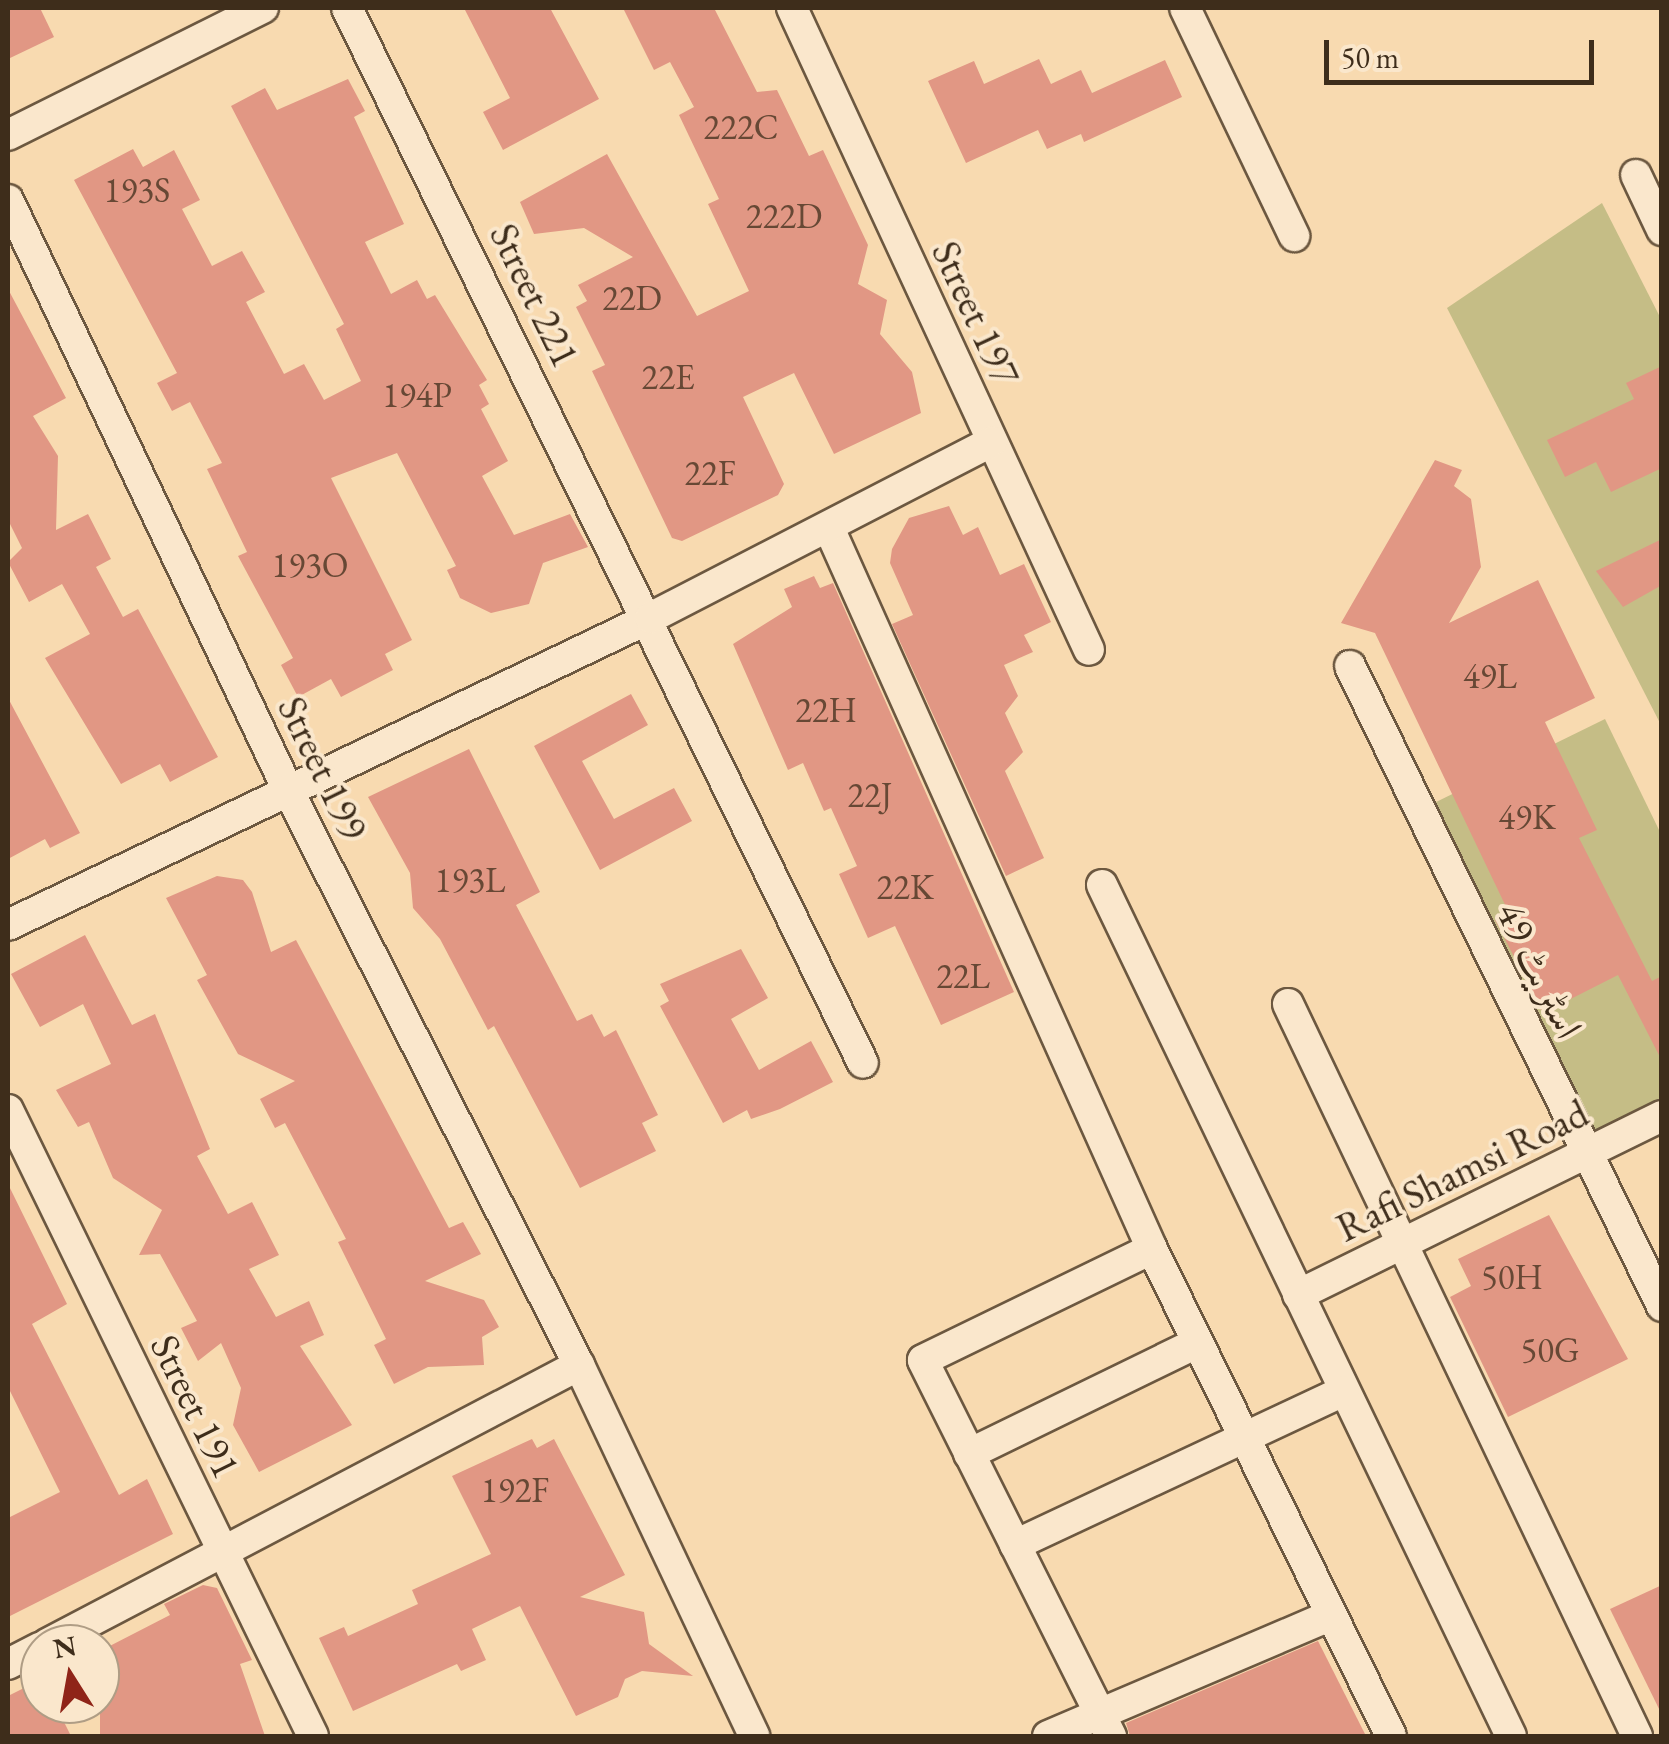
<!DOCTYPE html>
<html>
<head>
<meta charset="utf-8">
<style>
  body { margin:0 }
  #map { position:relative; width:1669px; height:1744px; overflow:hidden; background:#f8dab0; font-family:"EB Garamond",Amiri,serif }
  div>[style] { position:absolute }
  [style*='--x'] { left:calc(var(--x)*1px); top:calc(var(--y)*1px); width:calc(var(--w)*1px); rotate:calc(var(--a)*1deg) }
  .green>* { inset:0; background:#c5bd86 }
  .building>* { inset:0; background:#e19784 }
  .roads { filter:drop-shadow(2px 0 #6c5840) drop-shadow(-2px 0 #6c5840) drop-shadow(0 2px #6c5840) drop-shadow(0 -2px #6c5840) }
  .street>* { height:30px; margin:-15px; padding:0 15px; transform-origin:15px; border-radius:15px; background:#fae7cc }
  span { translate:-50% -50%; white-space:nowrap; text-align:center; line-height:1.15; -webkit-text-stroke:8px #fae7cc; paint-order:stroke }
  .number-label { font-size:35px; color:#674835 }
  .number-label span { -webkit-text-stroke-width:0 }
  .street-label { font-size:40px; color:#3e2d1b }
  .frame { position:absolute; inset:0; border:10px solid #3e2d1b; pointer-events:none }
  .north { position:absolute; left:20px; top:1624px; width:100px; height:100px; box-sizing:border-box; background:#fae7cc; border:2px solid #af9d85; border-radius:50%; rotate:349deg; font-size:28px; font-weight:700; line-height:40px; text-align:center; color:#3e2d1b }
  .north::after { content:''; display:block; margin:auto; width:35px; height:45px; background:#8f2418; clip-path:polygon(50% 0,100% 100%,50% 72%,0 100%) }
  .scale { position:absolute; left:1324px; top:40px; width:270px; height:45px; box-sizing:border-box; border:5px solid #3e2d1b; border-top:0; padding-left:12px; font-size:30px; line-height:35px; white-space:nowrap; color:#3e2d1b; -webkit-text-stroke:8px #fae7cc; paint-order:stroke }
</style>
</head>
<body>
<div id="map">
  <div class="green">
    <i style="clip-path:polygon(1602px 203px,1661px 319px,1661px 725px,1447px 308px)"></i>
    <i style="clip-path:polygon(1605px 719px,1661px 834px,1661px 1104px,1594px 1137px,1430px 805px)"></i>
  </div>
  <div class="building">
    <i style="clip-path:polygon(8px 8px,40px 8px,54px 37px,8px 59px)"></i>
    <i style="clip-path:polygon(464px 8px,550px 8px,599px 99px,503px 150px,483px 112px,510px 98px)"></i>
    <i style="clip-path:polygon(623px 8px,714px 8px,757px 92px,777px 90px,809px 156px,823px 150px,868px 245px,858px 284px,887px 300px,880px 334px,912px 372px,921px 413px,834px 454px,794px 373px,743px 397px,784px 484px,778px 495px,682px 541px,672px 538px,592px 371px,605px 365px,576px 307px,587px 301px,578px 285px,633px 257px,584px 228px,534px 234px,520px 202px,607px 154px,697px 316px,749px 291px,708px 204px,719px 199px,679px 115px,694px 107px,670px 62px,654px 70px)"></i>
    <i style="clip-path:polygon(1039px 59px,1051px 84px,1081px 70px,1092px 93px,1165px 60px,1182px 97px,1084px 142px,1081px 134px,1047px 149px,1038px 130px,966px 163px,928px 81px,974px 61px,984px 84px)"></i>
    <i style="clip-path:polygon(348px 79px,365px 111px,354px 117px,404px 224px,365px 242px,391px 294px,417px 280px,427px 299px,435px 295px,487px 380px,479px 385px,489px 404px,481px 409px,508px 461px,482px 476px,514px 535px,570px 514px,588px 547px,543px 563px,529px 604px,491px 613px,460px 598px,447px 570px,456px 566px,397px 453px,331px 478px,412px 640px,385px 654px,393px 670px,341px 697px,331px 679px,298px 697px,281px 665px,293px 658px,238px 556px,247px 552px,207px 469px,222px 463px,190px 402px,172px 411px,157px 383px,177px 373px,74px 180px,133px 149px,143px 167px,174px 150px,200px 200px,182px 209px,212px 266px,242px 251px,265px 292px,246px 302px,284px 374px,304px 364px,324px 400px,361px 381px,336px 329px,344px 324px,231px 106px,265px 88px,277px 110px)"></i>
    <i style="clip-path:polygon(8px 289px,66px 398px,33px 416px,58px 456px,56px 530px,88px 514px,111px 559px,96px 567px,123px 617px,138px 609px,218px 757px,170px 782px,160px 764px,121px 784px,45px 658px,90px 634px,62px 584px,29px 602px,8px 562px,22px 548px,8px 520px)"></i>
    <i style="clip-path:polygon(1662px 366px,1662px 468px,1611px 492px,1596px 462px,1565px 477px,1547px 440px,1634px 399px,1626px 383px)"></i>
    <i style="clip-path:polygon(1435px 460px,1462px 470px,1454px 486px,1471px 499px,1481px 567px,1449px 623px,1538px 580px,1595px 698px,1545px 722px,1597px 830px,1579px 838px,1652px 981px,1662px 976px,1662px 1061px,1618px 975px,1543px 1013px,1495px 920px,1509px 913px,1375px 633px,1341px 623px)"></i>
    <i style="clip-path:polygon(949px 506px,963px 535px,978px 527px,1000px 575px,1024px 564px,1051px 622px,1024px 635px,1033px 652px,1004px 665px,1018px 696px,1005px 713px,1023px 752px,1005px 771px,1044px 858px,1006px 876px,892px 624px,913px 615px,890px 563px,892px 549px,909px 518px)"></i>
    <i style="clip-path:polygon(1662px 539px,1662px 585px,1623px 607px,1596px 571px)"></i>
    <i style="clip-path:polygon(814px 576px,820px 588px,833px 583px,1014px 992px,941px 1025px,895px 926px,868px 938px,839px 874px,857px 866px,831px 808px,824px 811px,803px 763px,788px 770px,733px 644px,792px 607px,784px 589px)"></i>
    <i style="clip-path:polygon(631px 694px,648px 725px,582px 761px,614px 819px,674px 788px,692px 821px,600px 870px,534px 746px)"></i>
    <i style="clip-path:polygon(8px 698px,80px 833px,50px 848px,45px 839px,8px 859px)"></i>
    <i style="clip-path:polygon(469px 749px,540px 892px,516px 905px,577px 1021px,592px 1014px,604px 1037px,616px 1030px,658px 1115px,642px 1123px,656px 1151px,580px 1188px,494px 1026px,488px 1030px,440px 939px,413px 908px,410px 873px,368px 797px)"></i>
    <i style="clip-path:polygon(217px 876px,243px 880px,252px 892px,271px 952px,296px 940px,449px 1228px,463px 1222px,481px 1254px,425px 1281px,484px 1300px,499px 1327px,482px 1337px,484px 1365px,428px 1367px,394px 1384px,374px 1345px,386px 1339px,338px 1242px,346px 1239px,285px 1123px,275px 1128px,260px 1099px,295px 1081px,238px 1054px,197px 980px,207px 975px,166px 898px)"></i>
    <i style="clip-path:polygon(85px 935px,132px 1025px,155px 1014px,210px 1149px,197px 1156px,228px 1214px,252px 1202px,279px 1255px,249px 1269px,276px 1317px,309px 1301px,324px 1335px,300px 1346px,352px 1425px,259px 1472px,233px 1425px,241px 1388px,221px 1343px,198px 1361px,181px 1328px,197px 1321px,160px 1254px,139px 1255px,162px 1210px,113px 1178px,89px 1122px,78px 1127px,56px 1090px,111px 1064px,83px 1004px,40px 1027px,11px 974px)"></i>
    <i style="clip-path:polygon(741px 949px,768px 998px,731px 1019px,759px 1070px,811px 1041px,833px 1082px,780px 1109px,751px 1119px,747px 1110px,723px 1123px,660px 1006px,669px 1001px,660px 984px)"></i>
    <i style="clip-path:polygon(8px 1184px,67px 1304px,32px 1324px,119px 1495px,147px 1479px,173px 1534px,8px 1617px,8px 1518px,60px 1492px,8px 1387px)"></i>
    <i style="clip-path:polygon(1549px 1215px,1628px 1359px,1508px 1417px,1450px 1297px,1471px 1286px,1458px 1259px)"></i>
    <i style="clip-path:polygon(532px 1439px,537px 1448px,554px 1439px,625px 1575px,580px 1597px,644px 1612px,649px 1644px,693px 1676px,642px 1671px,625px 1679px,618px 1697px,576px 1716px,520px 1606px,472px 1629px,486px 1660px,461px 1671px,457px 1664px,353px 1711px,319px 1638px,344px 1627px,348px 1636px,418px 1604px,412px 1590px,491px 1554px,452px 1476px)"></i>
    <i style="clip-path:polygon(203px 1585px,217px 1588px,252px 1660px,240px 1664px,265px 1736px,100px 1736px,100px 1651px,170px 1615px,164px 1604px)"></i>
    <i style="clip-path:polygon(1662px 1585px,1662px 1715px,1610px 1609px)"></i>
    <i style="clip-path:polygon(1318px 1641px,1366px 1736px,1130px 1736px,1126px 1723px)"></i>
    <i style="clip-path:polygon(40px 1680px,40px 1704px,55px 1704px,71px 1736px,8px 1736px,8px 1696px)"></i>
  </div>
  <div class="roads">
    <div class="street">
      <i style="--x:347;--y:8;--w:1174;--a:63.94"></i>
      <i style="--x:792;--y:8;--w:707;--a:65.17"></i>
      <i style="--x:1185;--y:8;--w:253;--a:64.4"></i>
      <i style="--x:8;--y:135;--w:285;--a:-26.5"></i>
      <i style="--x:1636;--y:175;--w:61;--a:64.7"></i>
      <i style="--x:8;--y:200;--w:653;--a:64.61"></i>
      <i style="--x:288;--y:790;--w:644;--a:63.16"></i>
      <i style="--x:579;--y:1365;--w:410;--a:64.7"></i>
      <i style="--x:829;--y:528;--w:790;--a:65.87"></i>
      <i style="--x:1152;--y:1249;--w:542;--a:63.86"></i>
      <i style="--x:1350;--y:666;--w:712;--a:64.01"></i>
      <i style="--x:1102;--y:885;--w:944;--a:64.33"></i>
      <i style="--x:8;--y:925;--w:712;--a:-25.56"></i>
      <i style="--x:650;--y:618;--w:384;--a:-27.3"></i>
      <i style="--x:1288;--y:1004;--w:811;--a:64.51"></i>
      <i style="--x:8;--y:1110;--w:696;--a:64.02"></i>
      <i style="--x:1298;--y:1295;--w:406;--a:-26.2"></i>
      <i style="--x:969;--y:1454;--w:254;--a:-26"></i>
      <i style="--x:1015;--y:1545;--w:363;--a:-25.1"></i>
      <i style="--x:47;--y:1644;--w:601;--a:-27.67"></i>
      <i style="--x:8;--y:1664;--w:36;--a:-27"></i>
      <i style="--x:1048;--y:1736;--w:308;--a:-23.1"></i>
      <i style="--x:1111;--y:1736;--w:420;--a:-116.6"></i>
      <i style="--x:923;--y:1360;--w:254;--a:-25.9"></i>
    </div>
  </div>
  <div class="number-label">
    <span style="left:741px;top:127px">222C</span>
    <span style="left:137px;top:190px">193S</span>
    <span style="left:784px;top:216px">222D</span>
    <span style="left:632px;top:298px">22D</span>
    <span style="left:668px;top:377px">22E</span>
    <span style="left:417px;top:395px">194P</span>
    <span style="left:710px;top:473px">22F</span>
    <span style="left:310px;top:565px">193O</span>
    <span style="left:1490px;top:676px">49L</span>
    <span style="left:826px;top:710px">22H</span>
    <span style="left:870px;top:795px">22J</span>
    <span style="left:1527px;top:817px">49K</span>
    <span style="left:470px;top:880px">193L</span>
    <span style="left:905px;top:887px">22K</span>
    <span style="left:963px;top:976px">22L</span>
    <span style="left:1512px;top:1277px">50H</span>
    <span style="left:1550px;top:1350px">50G</span>
    <span style="left:515px;top:1490px">192F</span>
  </div>
  <div class="street-label">
    <span style="left:535px;top:295px;rotate:64deg">Street 221</span>
    <span style="left:976px;top:313px;rotate:65deg">Street 197</span>
    <span style="left:323px;top:768px;rotate:64deg">Street 199</span>
    <span style="left:1540px;top:970px;rotate:64deg">اسٹریٹ 49</span>
    <span style="left:1462px;top:1170px;rotate:-26deg">Rafi Shamsi Road</span>
    <span style="left:196px;top:1406px;rotate:64deg">Street 191</span>
  </div>
  <div class="frame"></div>
  <div class="north">N</div>
  <div class="scale">50 m</div>
</div>
</body>
</html>
